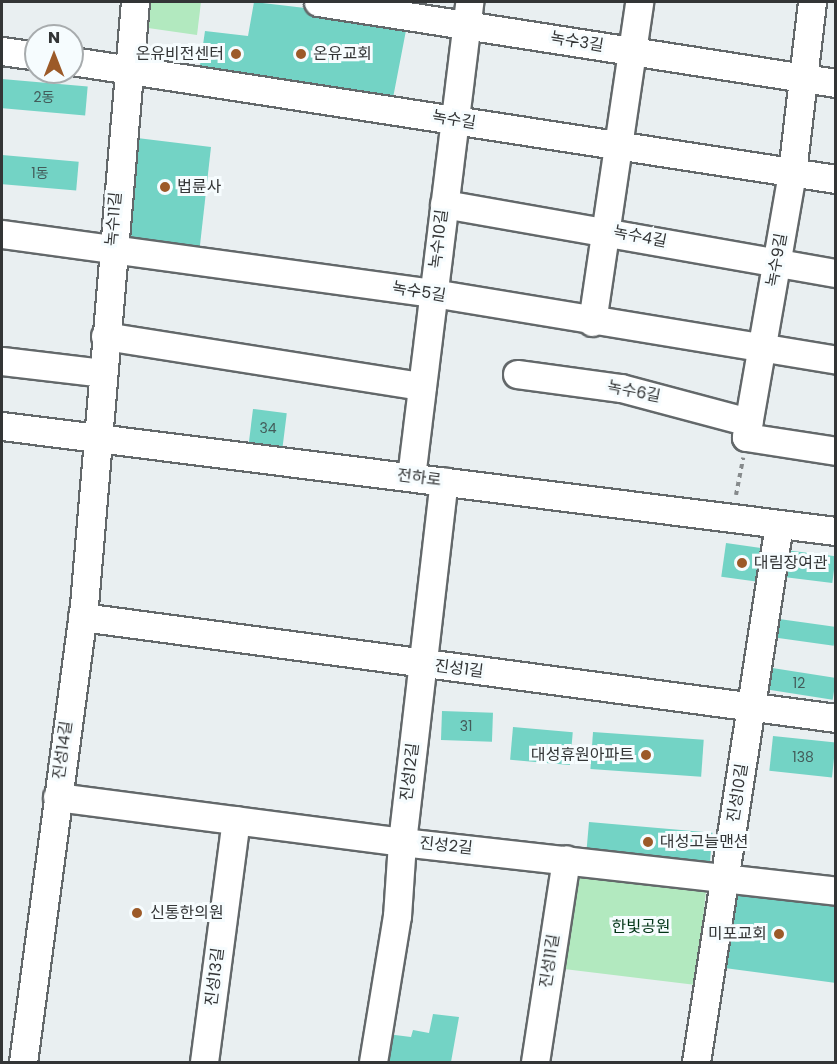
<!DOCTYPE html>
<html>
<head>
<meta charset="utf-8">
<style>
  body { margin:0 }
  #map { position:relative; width:837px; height:1064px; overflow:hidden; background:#e9eff1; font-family:Poppins,"Noto Sans KR",sans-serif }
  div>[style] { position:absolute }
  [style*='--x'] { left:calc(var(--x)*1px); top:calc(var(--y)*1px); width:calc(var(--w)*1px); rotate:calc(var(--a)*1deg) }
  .green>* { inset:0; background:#b2e9bf }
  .building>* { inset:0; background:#73d3c5; transform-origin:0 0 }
  .path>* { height:4px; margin-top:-2px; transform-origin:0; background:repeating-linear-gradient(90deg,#868a8c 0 4.5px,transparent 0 9px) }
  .roads { filter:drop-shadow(2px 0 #63686a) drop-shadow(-2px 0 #63686a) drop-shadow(0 2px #63686a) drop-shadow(0 -2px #63686a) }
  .minor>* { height:27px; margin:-13.5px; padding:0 13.5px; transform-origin:13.5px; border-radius:13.5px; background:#fff }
  .dots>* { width:16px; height:16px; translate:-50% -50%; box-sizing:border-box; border:3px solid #f6fcfe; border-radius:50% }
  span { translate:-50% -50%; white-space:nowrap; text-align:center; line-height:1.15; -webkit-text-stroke:6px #f6fcfe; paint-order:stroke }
  .number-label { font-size:14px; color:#435c5a }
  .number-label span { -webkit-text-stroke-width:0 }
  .street-label { font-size:16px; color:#333536 }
  .poi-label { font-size:16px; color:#333536 }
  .right { translate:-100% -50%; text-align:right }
  .left { translate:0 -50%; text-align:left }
  .park-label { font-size:16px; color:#013416 }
  .frame { position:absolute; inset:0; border:3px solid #333536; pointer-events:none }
  .north { position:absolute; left:24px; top:24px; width:60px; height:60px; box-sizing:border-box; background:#f6fcfe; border:2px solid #a8acae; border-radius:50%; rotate:0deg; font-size:16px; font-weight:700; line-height:24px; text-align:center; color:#333536 }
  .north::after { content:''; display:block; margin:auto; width:21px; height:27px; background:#9c5a28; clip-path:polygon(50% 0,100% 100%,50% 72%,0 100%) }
</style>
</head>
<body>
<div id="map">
  <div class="green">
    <i style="clip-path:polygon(144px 2px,201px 2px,197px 35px,141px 27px)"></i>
    <i style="clip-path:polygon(587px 871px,694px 880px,706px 891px,696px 985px,564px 969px,577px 878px)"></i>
  </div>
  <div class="building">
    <i style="clip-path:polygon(254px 2px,408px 20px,393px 98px,199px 72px,205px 31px,248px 36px)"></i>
    <i style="left:2px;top:79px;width:86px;height:29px;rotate:5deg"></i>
    <i style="clip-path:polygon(129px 137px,211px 147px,199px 254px,136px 247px,121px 227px)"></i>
    <i style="left:2px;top:155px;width:77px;height:29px;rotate:5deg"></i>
    <i style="left:253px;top:409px;width:34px;height:34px;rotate:7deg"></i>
    <i style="left:726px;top:543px;width:37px;height:34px;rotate:8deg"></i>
    <i style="left:785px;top:550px;width:51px;height:27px;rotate:7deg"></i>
    <i style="left:772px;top:618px;width:65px;height:19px;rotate:8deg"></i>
    <i style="left:766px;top:667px;width:71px;height:22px;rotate:9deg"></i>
    <i style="left:442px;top:711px;width:51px;height:29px;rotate:2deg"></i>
    <i style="left:513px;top:727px;width:60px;height:33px;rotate:5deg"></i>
    <i style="left:593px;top:732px;width:111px;height:37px;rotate:4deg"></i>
    <i style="left:773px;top:736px;width:63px;height:35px;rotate:6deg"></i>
    <i style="left:589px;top:822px;width:124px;height:30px;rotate:5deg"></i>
    <i style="clip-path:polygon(744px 886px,836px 899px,836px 983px,717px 967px,727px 901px)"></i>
    <i style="clip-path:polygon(433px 1014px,459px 1017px,451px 1062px,382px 1062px,387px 1034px,411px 1037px,413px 1030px,429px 1033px)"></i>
  </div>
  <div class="path">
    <i style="--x:736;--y:495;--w:38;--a:-79"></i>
  </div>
  <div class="roads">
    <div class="minor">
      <i style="--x:318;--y:2;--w:524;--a:8.89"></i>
      <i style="--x:812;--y:2;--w:172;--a:96.7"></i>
      <i style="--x:792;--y:173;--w:268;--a:99.9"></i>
      <i style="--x:746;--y:437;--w:91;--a:8.8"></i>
      <i style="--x:2;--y:51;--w:34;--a:8"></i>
      <i style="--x:72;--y:61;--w:773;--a:8.78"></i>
      <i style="--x:444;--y:204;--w:398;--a:10"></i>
      <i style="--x:2;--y:234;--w:435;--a:7.8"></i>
      <i style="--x:433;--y:293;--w:409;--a:9.4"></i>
      <i style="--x:592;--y:322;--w:323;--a:-81.6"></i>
      <i style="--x:105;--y:336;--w:321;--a:9"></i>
      <i style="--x:2;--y:361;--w:101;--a:6.8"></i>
      <i style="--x:517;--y:374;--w:105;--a:7.7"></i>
      <i style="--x:621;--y:388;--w:132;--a:14.9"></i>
      <i style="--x:2;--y:426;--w:841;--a:7.18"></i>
      <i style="--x:411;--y:477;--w:479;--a:-83"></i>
      <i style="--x:82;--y:617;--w:761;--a:7.63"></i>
      <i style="--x:57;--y:797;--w:348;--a:7.4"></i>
      <i style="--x:402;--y:842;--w:437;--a:6.4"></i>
      <i style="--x:23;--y:1062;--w:461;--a:-82.4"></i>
      <i style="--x:84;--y:605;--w:605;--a:-85.17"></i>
      <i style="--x:204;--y:1062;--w:244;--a:-82.5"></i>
      <i style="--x:373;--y:1062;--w:148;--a:-80.7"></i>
      <i style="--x:397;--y:916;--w:74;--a:-86.1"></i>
      <i style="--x:402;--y:842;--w:363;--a:-83.4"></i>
      <i style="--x:535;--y:1062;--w:205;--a:-81.3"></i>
      <i style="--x:696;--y:1062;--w:544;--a:-81.23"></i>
    </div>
  </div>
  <div class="dots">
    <i style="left:236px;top:54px;background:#9c5a28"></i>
    <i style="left:301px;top:54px;background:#9c5a28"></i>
    <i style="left:165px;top:187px;background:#9c5a28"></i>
    <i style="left:742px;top:563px;background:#9c5a28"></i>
    <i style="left:646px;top:755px;background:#9c5a28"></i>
    <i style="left:648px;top:842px;background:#9c5a28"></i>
    <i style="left:137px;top:913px;background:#9c5a28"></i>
    <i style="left:779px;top:934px;background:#9c5a28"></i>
  </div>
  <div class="number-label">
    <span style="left:44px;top:97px">2동</span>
    <span style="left:40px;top:173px">1동</span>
    <span style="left:268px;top:428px">34</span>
    <span style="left:799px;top:683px">12</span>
    <span style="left:466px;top:726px">31</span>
    <span style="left:803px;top:757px">138</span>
  </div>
  <div class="street-label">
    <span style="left:577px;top:42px;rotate:9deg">녹수3길</span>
    <span style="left:454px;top:120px;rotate:9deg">녹수길</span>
    <span style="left:114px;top:219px;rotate:-85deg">녹수11길</span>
    <span style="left:640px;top:237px;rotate:11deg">녹수4길</span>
    <span style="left:439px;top:239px;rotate:-83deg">녹수10길</span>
    <span style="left:777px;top:260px;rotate:-80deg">녹수9길</span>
    <span style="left:419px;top:292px;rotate:9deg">녹수5길</span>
    <span style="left:634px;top:392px;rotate:11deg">녹수6길</span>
    <span style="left:419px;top:478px;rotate:7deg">전하로</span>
    <span style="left:459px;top:669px;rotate:7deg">진성1길</span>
    <span style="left:63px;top:750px;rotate:-82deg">진성14길</span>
    <span style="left:410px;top:772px;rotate:-83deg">진성12길</span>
    <span style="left:738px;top:793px;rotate:-81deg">진성10길</span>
    <span style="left:446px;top:846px;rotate:6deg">진성2길</span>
    <span style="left:550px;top:961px;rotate:-81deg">진성11길</span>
    <span style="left:215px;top:977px;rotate:-83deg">진성13길</span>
  </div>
  <div class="poi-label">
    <span class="right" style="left:224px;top:54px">온유비전센터</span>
    <span class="left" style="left:313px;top:54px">온유교회</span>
    <span class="left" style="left:177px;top:187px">법륜사</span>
    <span class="left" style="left:754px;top:563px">대림장여관</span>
    <span class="right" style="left:634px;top:755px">대성휴원아파트</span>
    <span class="left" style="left:660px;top:842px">대성고늘맨션</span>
    <span class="left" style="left:150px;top:913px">신통한의원</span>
    <span class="right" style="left:767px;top:934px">미포교회</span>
  </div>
  <div class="park-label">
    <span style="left:641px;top:927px">한빛공원</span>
  </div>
  <div class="frame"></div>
  <div class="north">N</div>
</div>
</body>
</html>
